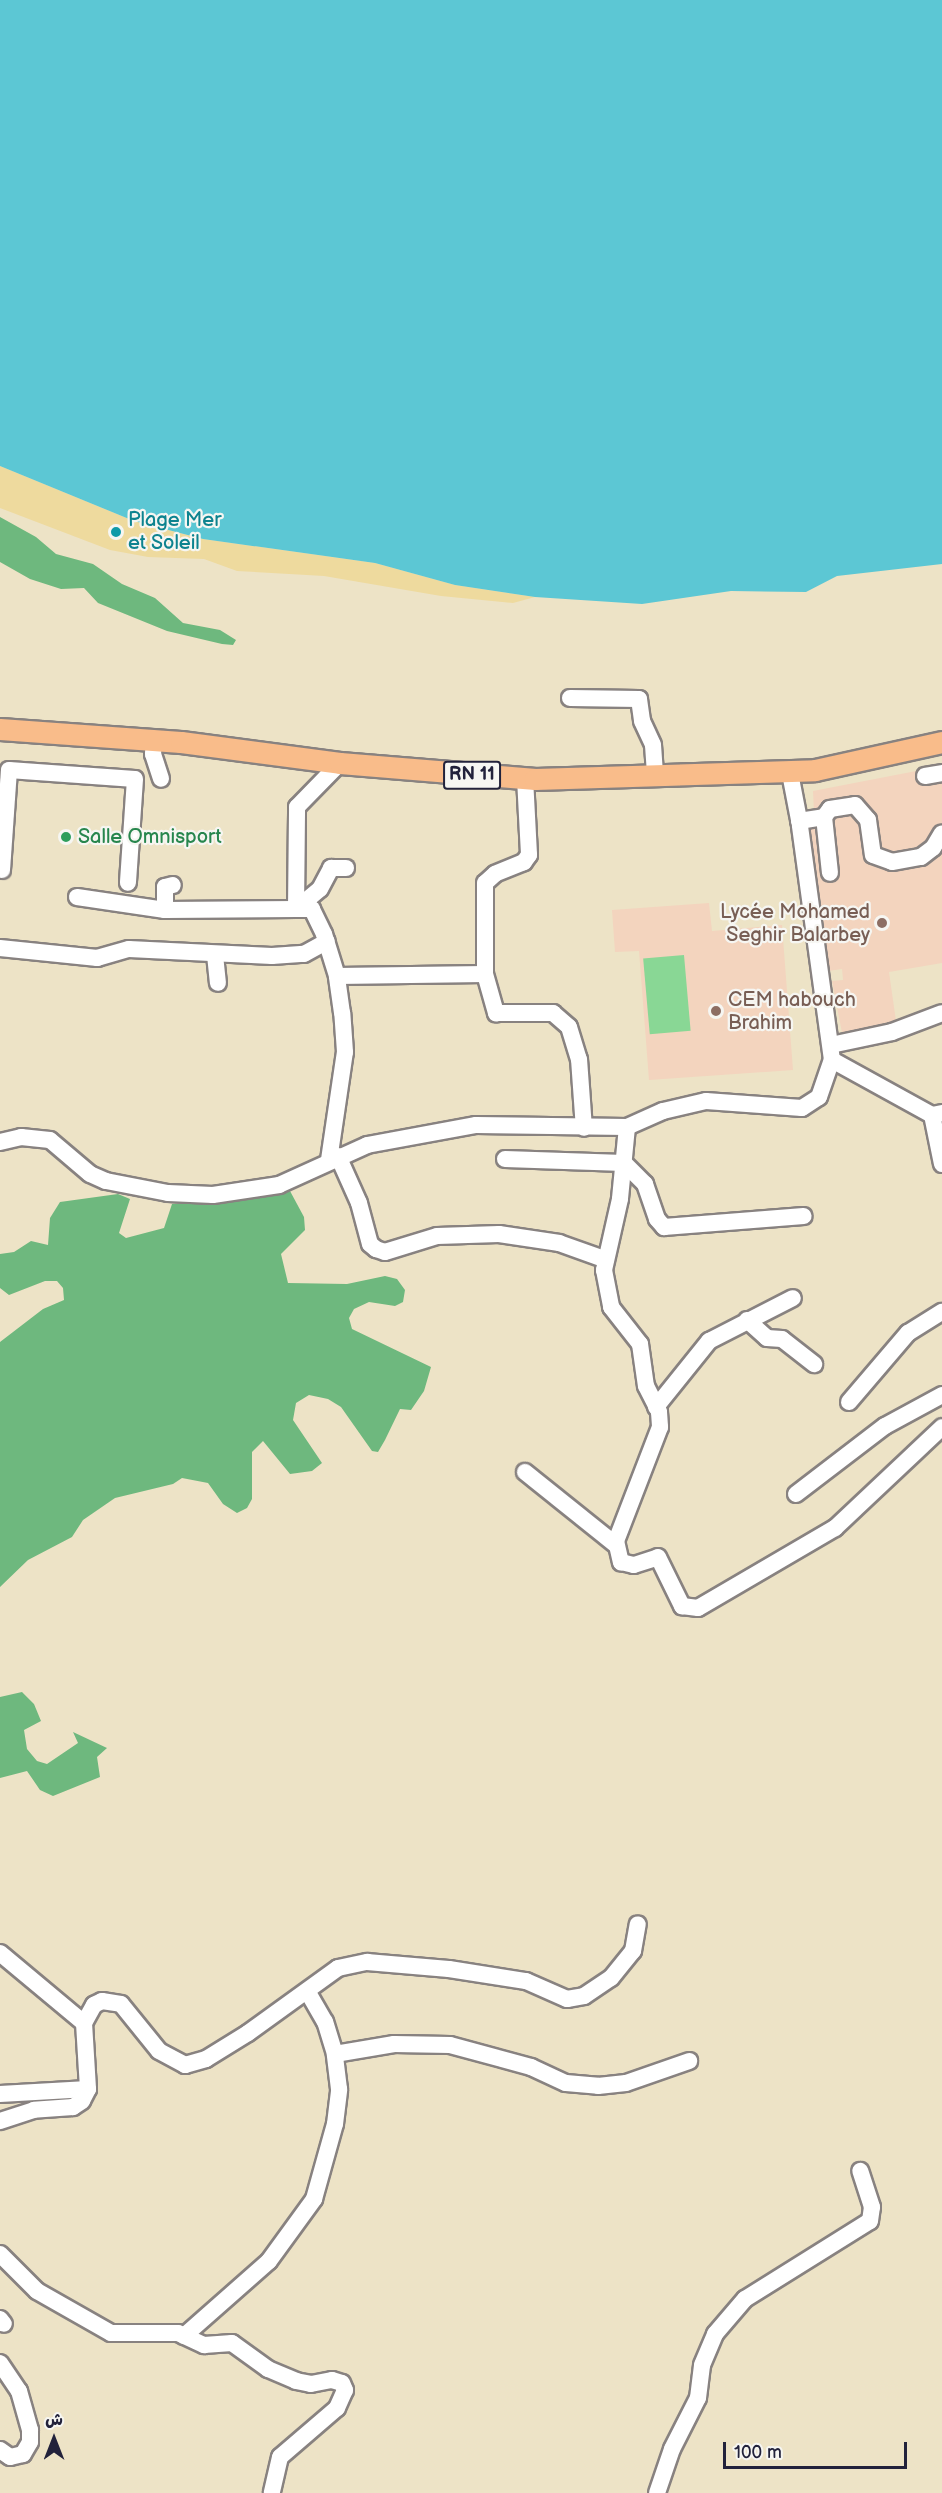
<!DOCTYPE html>
<html>
<head>
<meta charset="utf-8">
<style>
  body { margin:0 }
  #map { position:relative; width:942px; height:2493px; overflow:hidden; background:#ede3c6; font-family:"Balsamiq Sans","Playpen Sans Arabic",sans-serif }
  div>[style] { position:absolute }
  [style*='--x'] { left:calc(var(--x)*1px); top:calc(var(--y)*1px); width:calc(var(--w)*1px); rotate:calc(var(--a)*1deg) }
  .built>* { inset:0; background:#f3d4be }
  .green>* { inset:0; background:#89d795; transform-origin:0 0 }
  .forest>* { inset:0; background:#6eb87e }
  .sand>* { inset:0; background:#eeda9e }
  .water>* { inset:0; background:#5cc7d4 }
  .roads { filter:drop-shadow(2px 0 #888280) drop-shadow(-2px 0 #888280) drop-shadow(0 2px #888280) drop-shadow(0 -2px #888280) }
  .minor>* { height:16px; margin:-8px; padding:0 8px; transform-origin:8px; border-radius:8px; background:#fff }
  .major>* { height:21px; margin:-10.5px; padding:0 10.5px; transform-origin:10.5px; border-radius:10.5px; background:#f9bc8a }
  .dots>* { width:16px; height:16px; translate:-50% -50%; box-sizing:border-box; border:3px solid #f6f6f2; border-radius:50% }
  span { translate:-50% -50%; white-space:nowrap; text-align:center; line-height:1.15; -webkit-text-stroke:4.5px #f6f6f2; paint-order:stroke }
  .shield-label span { padding:2px 4px; background:#f6f6f2; border:2px solid; border-radius:4px; -webkit-text-stroke-width:0 }
  .shield-label { font-size:18px; color:#22223b; font-weight:700 }
  .culture-label { font-size:20px; color:#0d838f }
  .left { translate:0 -50%; text-align:left }
  .leisure-label { font-size:20px; color:#27864d }
  .education-label { font-size:20px; color:#785e54 }
  .right { translate:-100% -50%; text-align:right }
  .north { position:absolute; left:24px; top:2409px; width:60px; height:60px; -webkit-text-stroke:4px #f6f6f2; paint-order:stroke; rotate:0deg; font-size:16px; font-weight:700; line-height:24px; text-align:center; color:#22223b }
  .north::after { content:''; display:block; margin:auto; width:21px; height:27px; background:#22223b; clip-path:polygon(50% 0,100% 100%,50% 72%,0 100%) }
  .scale { position:absolute; left:723px; top:2442px; width:184px; height:27px; box-sizing:border-box; border:3px solid #22223b; border-top:0; padding-left:8px; font-size:18px; line-height:21px; white-space:nowrap; color:#22223b; -webkit-text-stroke:4px #f6f6f2; paint-order:stroke }
</style>
</head>
<body>
<div id="map">
  <div class="built">
    <i style="clip-path:polygon(942px 766px,942px 963px,889px 972px,896px 1021px,843px 1038px,832px 981px,843px 980px,842px 969px,828px 971px,806px 813px,814px 813px,813px 791px)"></i>
    <i style="clip-path:polygon(709px 903px,712px 931px,782px 925px,793px 1070px,649px 1080px,639px 951px,615px 952px,612px 910px)"></i>
  </div>
  <div class="green">
    <i style="left:684px;top:955px;width:76px;height:41px;rotate:85deg"></i>
  </div>
  <div class="forest">
    <i style="clip-path:polygon(0 517px,36px 537px,56px 554px,93px 564px,122px 584px,155px 598px,183px 623px,220px 630px,236px 640px,233px 645px,222px 644px,167px 631px,98px 603px,84px 588px,61px 589px,30px 579px,0 562px)"></i>
    <i style="clip-path:polygon(290px 1191px,304px 1217px,305px 1230px,281px 1254px,288px 1283px,347px 1284px,385px 1276px,397px 1279px,405px 1290px,403px 1302px,395px 1306px,369px 1302px,354px 1309px,349px 1318px,352px 1329px,431px 1367px,424px 1391px,411px 1410px,400px 1409px,385px 1440px,378px 1452px,372px 1451px,341px 1407px,328px 1399px,309px 1395px,296px 1403px,293px 1420px,322px 1463px,312px 1471px,290px 1474px,263px 1441px,252px 1452px,252px 1499px,247px 1508px,237px 1513px,223px 1504px,208px 1483px,182px 1478px,173px 1484px,115px 1498px,83px 1520px,72px 1537px,28px 1560px,0 1587px,0 1342px,43px 1309px,64px 1300px,63px 1288px,57px 1281px,45px 1281px,9px 1295px,0 1288px,0 1254px,14px 1252px,31px 1241px,48px 1245px,50px 1218px,60px 1202px,118px 1194px,130px 1199px,119px 1233px,126px 1238px,164px 1228px,172px 1204px,237px 1201px)"></i>
    <i style="clip-path:polygon(22px 1692px,34px 1704px,41px 1721px,24px 1730px,27px 1749px,37px 1761px,47px 1764px,78px 1743px,73px 1732px,107px 1748px,97px 1757px,100px 1777px,53px 1796px,40px 1790px,27px 1771px,0 1778px,0 1697px)"></i>
  </div>
  <div class="sand">
    <i style="clip-path:polygon(0 466px,134px 521px,203px 539px,375px 563px,455px 585px,535px 597px,513px 603px,441px 596px,324px 576px,237px 571px,204px 559px,148px 557px,110px 550px,0 508px)"></i>
  </div>
  <div class="water">
    <i style="clip-path:polygon(0 0,942px 0,942px 564px,837px 576px,806px 592px,731px 591px,642px 604px,535px 597px,455px 585px,375px 563px,203px 539px,134px 521px,0 466px)"></i>
  </div>
  <div class="roads">
    <div class="minor">
      <i style="--x:570;--y:698;--w:69;--a:0.8"></i>
      <i style="--x:639;--y:699;--w:22;--a:82"></i>
      <i style="--x:642;--y:721;--w:26;--a:65"></i>
      <i style="--x:653;--y:745;--w:32;--a:86"></i>
      <i style="--x:154;--y:740;--w:14;--a:94"></i>
      <i style="--x:153;--y:754;--w:26;--a:72"></i>
      <i style="--x:925;--y:776;--w:17;--a:-10"></i>
      <i style="--x:525;--y:778;--w:77;--a:87"></i>
      <i style="--x:529;--y:855;--w:9;--a:126"></i>
      <i style="--x:524;--y:862;--w:31;--a:158"></i>
      <i style="--x:495;--y:874;--w:13;--a:138"></i>
      <i style="--x:485;--y:883;--w:91;--a:90"></i>
      <i style="--x:485;--y:974;--w:41;--a:74.2"></i>
      <i style="--x:496;--y:1013;--w:57;--a:0"></i>
      <i style="--x:553;--y:1013;--w:21;--a:41"></i>
      <i style="--x:569;--y:1027;--w:34;--a:73"></i>
      <i style="--x:579;--y:1059;--w:69;--a:85.9"></i>
      <i style="--x:824;--y:817;--w:10;--a:-53"></i>
      <i style="--x:830;--y:809;--w:25;--a:-9"></i>
      <i style="--x:855;--y:805;--w:20;--a:49"></i>
      <i style="--x:868;--y:820;--w:35;--a:82"></i>
      <i style="--x:873;--y:855;--w:20;--a:20"></i>
      <i style="--x:892;--y:862;--w:29;--a:-10"></i>
      <i style="--x:921;--y:857;--w:15;--a:-37"></i>
      <i style="--x:933;--y:848;--w:17;--a:-59"></i>
      <i style="--x:799;--y:821;--w:25;--a:-9"></i>
      <i style="--x:824;--y:817;--w:56;--a:83.9"></i>
      <i style="--x:2;--y:870;--w:100;--a:-86"></i>
      <i style="--x:9;--y:770;--w:126;--a:4.1"></i>
      <i style="--x:135;--y:779;--w:104;--a:93.9"></i>
      <i style="--x:77;--y:897;--w:89;--a:8.4"></i>
      <i style="--x:165;--y:910;--w:131;--a:-0.4"></i>
      <i style="--x:296;--y:909;--w:31;--a:-40"></i>
      <i style="--x:320;--y:889;--w:24;--a:-62"></i>
      <i style="--x:331;--y:868;--w:15;--a:0"></i>
      <i style="--x:165;--y:910;--w:23;--a:-90"></i>
      <i style="--x:165;--y:887;--w:8;--a:-14"></i>
      <i style="--x:0;--y:948;--w:98;--a:5.9"></i>
      <i style="--x:97;--y:958;--w:33;--a:-16"></i>
      <i style="--x:129;--y:949;--w:143;--a:2.8"></i>
      <i style="--x:272;--y:956;--w:32;--a:-4"></i>
      <i style="--x:304;--y:954;--w:26;--a:-29"></i>
      <i style="--x:215;--y:955;--w:28;--a:84"></i>
      <i style="--x:337;--y:976;--w:148;--a:-0.8"></i>
      <i style="--x:831;--y:1045;--w:62;--a:-12"></i>
      <i style="--x:892;--y:1032;--w:53;--a:-20.8"></i>
      <i style="--x:832;--y:1060;--w:114;--a:28.8"></i>
      <i style="--x:932;--y:1115;--w:10;--a:-11"></i>
      <i style="--x:932;--y:1115;--w:50;--a:78.5"></i>
      <i style="--x:627;--y:1127;--w:72;--a:95.6"></i>
      <i style="--x:620;--y:1199;--w:73;--a:102.7"></i>
      <i style="--x:604;--y:1270;--w:38;--a:79"></i>
      <i style="--x:611;--y:1307;--w:47;--a:51.9"></i>
      <i style="--x:640;--y:1344;--w:42;--a:81.9"></i>
      <i style="--x:646;--y:1386;--w:29;--a:63"></i>
      <i style="--x:659;--y:1412;--w:15;--a:86"></i>
      <i style="--x:660;--y:1427;--w:122;--a:111.1"></i>
      <i style="--x:616;--y:1541;--w:22;--a:77"></i>
      <i style="--x:621;--y:1562;--w:13;--a:13"></i>
      <i style="--x:634;--y:1565;--w:25;--a:-18"></i>
      <i style="--x:658;--y:1557;--w:55;--a:63.9"></i>
      <i style="--x:682;--y:1606;--w:16;--a:7"></i>
      <i style="--x:698;--y:1608;--w:159;--a:-30.3"></i>
      <i style="--x:835;--y:1528;--w:147;--a:-43.3"></i>
      <i style="--x:0;--y:1142;--w:22;--a:-13"></i>
      <i style="--x:21;--y:1137;--w:29;--a:6"></i>
      <i style="--x:50;--y:1140;--w:52;--a:40.4"></i>
      <i style="--x:90;--y:1174;--w:17;--a:24"></i>
      <i style="--x:106;--y:1181;--w:63;--a:11"></i>
      <i style="--x:168;--y:1193;--w:45;--a:2.5"></i>
      <i style="--x:213;--y:1195;--w:67;--a:-8.6"></i>
      <i style="--x:279;--y:1185;--w:97;--a:-24.4"></i>
      <i style="--x:367;--y:1145;--w:111;--a:-10.4"></i>
      <i style="--x:476;--y:1125;--w:151;--a:0.8"></i>
      <i style="--x:627;--y:1127;--w:39;--a:-24"></i>
      <i style="--x:663;--y:1111;--w:44;--a:-13.1"></i>
      <i style="--x:706;--y:1101;--w:96;--a:4.2"></i>
      <i style="--x:802;--y:1108;--w:20;--a:-33"></i>
      <i style="--x:819;--y:1097;--w:39;--a:-71"></i>
      <i style="--x:832;--y:1060;--w:237;--a:-97.8"></i>
      <i style="--x:800;--y:825;--w:53;--a:-100.9"></i>
      <i style="--x:338;--y:1156;--w:51;--a:65.9"></i>
      <i style="--x:359;--y:1203;--w:42;--a:75"></i>
      <i style="--x:370;--y:1244;--w:8;--a:40"></i>
      <i style="--x:376;--y:1249;--w:9;--a:18"></i>
      <i style="--x:385;--y:1252;--w:54;--a:-17.1"></i>
      <i style="--x:437;--y:1236;--w:62;--a:-1.8"></i>
      <i style="--x:499;--y:1234;--w:61;--a:8.5"></i>
      <i style="--x:559;--y:1243;--w:48;--a:19.6"></i>
      <i style="--x:505;--y:1159;--w:119;--a:1.9"></i>
      <i style="--x:624;--y:1163;--w:30;--a:45"></i>
      <i style="--x:645;--y:1184;--w:37;--a:71"></i>
      <i style="--x:657;--y:1219;--w:11;--a:49"></i>
      <i style="--x:664;--y:1227;--w:140;--a:-4.5"></i>
      <i style="--x:329;--y:1160;--w:109;--a:-81.6"></i>
      <i style="--x:345;--y:1052;--w:39;--a:-94"></i>
      <i style="--x:342;--y:1013;--w:37;--a:-98"></i>
      <i style="--x:337;--y:976;--w:44;--a:-107.2"></i>
      <i style="--x:324;--y:934;--w:28;--a:-116"></i>
      <i style="--x:312;--y:909;--w:16;--a:180"></i>
      <i style="--x:296;--y:909;--w:102;--a:-89.4"></i>
      <i style="--x:297;--y:807;--w:62;--a:-45.7"></i>
      <i style="--x:747;--y:1320;--w:27;--a:42"></i>
      <i style="--x:767;--y:1338;--w:15;--a:4"></i>
      <i style="--x:782;--y:1339;--w:41;--a:38"></i>
      <i style="--x:849;--y:1402;--w:91;--a:-49.5"></i>
      <i style="--x:908;--y:1333;--w:40;--a:-32"></i>
      <i style="--x:656;--y:1407;--w:85;--a:-51.2"></i>
      <i style="--x:709;--y:1341;--w:94;--a:-27.1"></i>
      <i style="--x:525;--y:1472;--w:117;--a:38.7"></i>
      <i style="--x:796;--y:1494;--w:112;--a:-37.4"></i>
      <i style="--x:885;--y:1426;--w:65;--a:-28.5"></i>
      <i style="--x:0;--y:1953;--w:109;--a:39.8"></i>
      <i style="--x:84;--y:2023;--w:66;--a:86.5"></i>
      <i style="--x:84;--y:2023;--w:21;--a:-61"></i>
      <i style="--x:94;--y:2005;--w:9;--a:-27"></i>
      <i style="--x:102;--y:2001;--w:19;--a:9"></i>
      <i style="--x:121;--y:2004;--w:60;--a:51"></i>
      <i style="--x:159;--y:2051;--w:30;--a:28"></i>
      <i style="--x:185;--y:2065;--w:22;--a:-16"></i>
      <i style="--x:206;--y:2059;--w:49;--a:-31.8"></i>
      <i style="--x:248;--y:2033;--w:111;--a:-35.8"></i>
      <i style="--x:338;--y:1968;--w:30;--a:-12"></i>
      <i style="--x:367;--y:1962;--w:82;--a:4.9"></i>
      <i style="--x:449;--y:1969;--w:78;--a:8.9"></i>
      <i style="--x:526;--y:1981;--w:45;--a:23.7"></i>
      <i style="--x:567;--y:1999;--w:17;--a:-10"></i>
      <i style="--x:584;--y:1996;--w:32;--a:-34"></i>
      <i style="--x:611;--y:1978;--w:35;--a:-51"></i>
      <i style="--x:633;--y:1951;--w:27;--a:-80"></i>
      <i style="--x:335;--y:2054;--w:60;--a:-9.6"></i>
      <i style="--x:394;--y:2044;--w:56;--a:1"></i>
      <i style="--x:450;--y:2045;--w:84;--a:15.2"></i>
      <i style="--x:531;--y:2067;--w:38;--a:25"></i>
      <i style="--x:566;--y:2083;--w:32;--a:5"></i>
      <i style="--x:598;--y:2086;--w:28;--a:-6"></i>
      <i style="--x:626;--y:2083;--w:67;--a:-19.2"></i>
      <i style="--x:0;--y:2094;--w:88;--a:-3.3"></i>
      <i style="--x:88;--y:2089;--w:13;--a:117"></i>
      <i style="--x:82;--y:2101;--w:11;--a:146"></i>
      <i style="--x:73;--y:2107;--w:39;--a:176"></i>
      <i style="--x:34;--y:2110;--w:36;--a:162"></i>
      <i style="--x:0;--y:2254;--w:52;--a:45"></i>
      <i style="--x:37;--y:2291;--w:85;--a:29.6"></i>
      <i style="--x:111;--y:2333;--w:67;--a:0"></i>
      <i style="--x:178;--y:2333;--w:29;--a:25"></i>
      <i style="--x:204;--y:2345;--w:28;--a:-4"></i>
      <i style="--x:232;--y:2343;--w:44;--a:35.8"></i>
      <i style="--x:268;--y:2369;--w:30;--a:23"></i>
      <i style="--x:296;--y:2381;--w:15;--a:11"></i>
      <i style="--x:311;--y:2384;--w:21;--a:-11"></i>
      <i style="--x:332;--y:2380;--w:10;--a:17"></i>
      <i style="--x:342;--y:2383;--w:8;--a:67"></i>
      <i style="--x:345;--y:2390;--w:20;--a:114"></i>
      <i style="--x:337;--y:2408;--w:75;--a:139.3"></i>
      <i style="--x:280;--y:2457;--w:37;--a:103"></i>
      <i style="--x:0;--y:2319;--w:6;--a:51"></i>
      <i style="--x:184;--y:2336;--w:113;--a:-41.4"></i>
      <i style="--x:269;--y:2261;--w:77;--a:-54"></i>
      <i style="--x:314;--y:2199;--w:78;--a:-74.4"></i>
      <i style="--x:335;--y:2124;--w:35;--a:-83"></i>
      <i style="--x:339;--y:2089;--w:35;--a:-97"></i>
      <i style="--x:335;--y:2054;--w:34;--a:-107"></i>
      <i style="--x:325;--y:2022;--w:36;--a:-120"></i>
      <i style="--x:0;--y:2363;--w:34;--a:56"></i>
      <i style="--x:19;--y:2391;--w:41;--a:74.2"></i>
      <i style="--x:30;--y:2430;--w:12;--a:90"></i>
      <i style="--x:30;--y:2442;--w:14;--a:120"></i>
      <i style="--x:23;--y:2454;--w:13;--a:167"></i>
      <i style="--x:10;--y:2457;--w:12;--a:-145"></i>
      <i style="--x:657;--y:2493;--w:46;--a:-71.2"></i>
      <i style="--x:672;--y:2449;--w:57;--a:-63"></i>
      <i style="--x:698;--y:2398;--w:33;--a:-83"></i>
      <i style="--x:702;--y:2365;--w:34;--a:-67"></i>
      <i style="--x:715;--y:2334;--w:46;--a:-49.4"></i>
      <i style="--x:745;--y:2299;--w:147;--a:-32"></i>
      <i style="--x:870;--y:2221;--w:14;--a:-82"></i>
      <i style="--x:872;--y:2207;--w:38;--a:-108"></i>
    </div>
    <div class="major">
      <i style="--x:0;--y:729;--w:181;--a:4.1"></i>
      <i style="--x:181;--y:742;--w:160;--a:7.5"></i>
      <i style="--x:340;--y:763;--w:196;--a:4.7"></i>
      <i style="--x:535;--y:779;--w:280;--a:-1.8"></i>
      <i style="--x:815;--y:770;--w:130;--a:-12.4"></i>
    </div>
  </div>
  <div class="dots">
    <i style="left:116px;top:532px;background:#0f9aa8"></i>
    <i style="left:66px;top:837px;background:#2e9e5b"></i>
    <i style="left:882px;top:923px;background:#8d6e63"></i>
    <i style="left:716px;top:1011px;background:#8d6e63"></i>
  </div>
  <div class="shield-label">
    <span style="left:472px;top:775px">RN 11</span>
  </div>
  <div class="culture-label">
    <span class="left" style="left:128px;top:532px">Plage Mer<br>et Soleil</span>
  </div>
  <div class="leisure-label">
    <span class="left" style="left:78px;top:837px">Salle Omnisport</span>
  </div>
  <div class="education-label">
    <span class="right" style="left:870px;top:924px">Lycée Mohamed<br>Seghir Balarbey</span>
    <span class="left" style="left:728px;top:1012px">CEM habouch<br>Brahim</span>
  </div>
  <div class="north">ش</div>
  <div class="scale">100 m</div>
</div>
</body>
</html>
